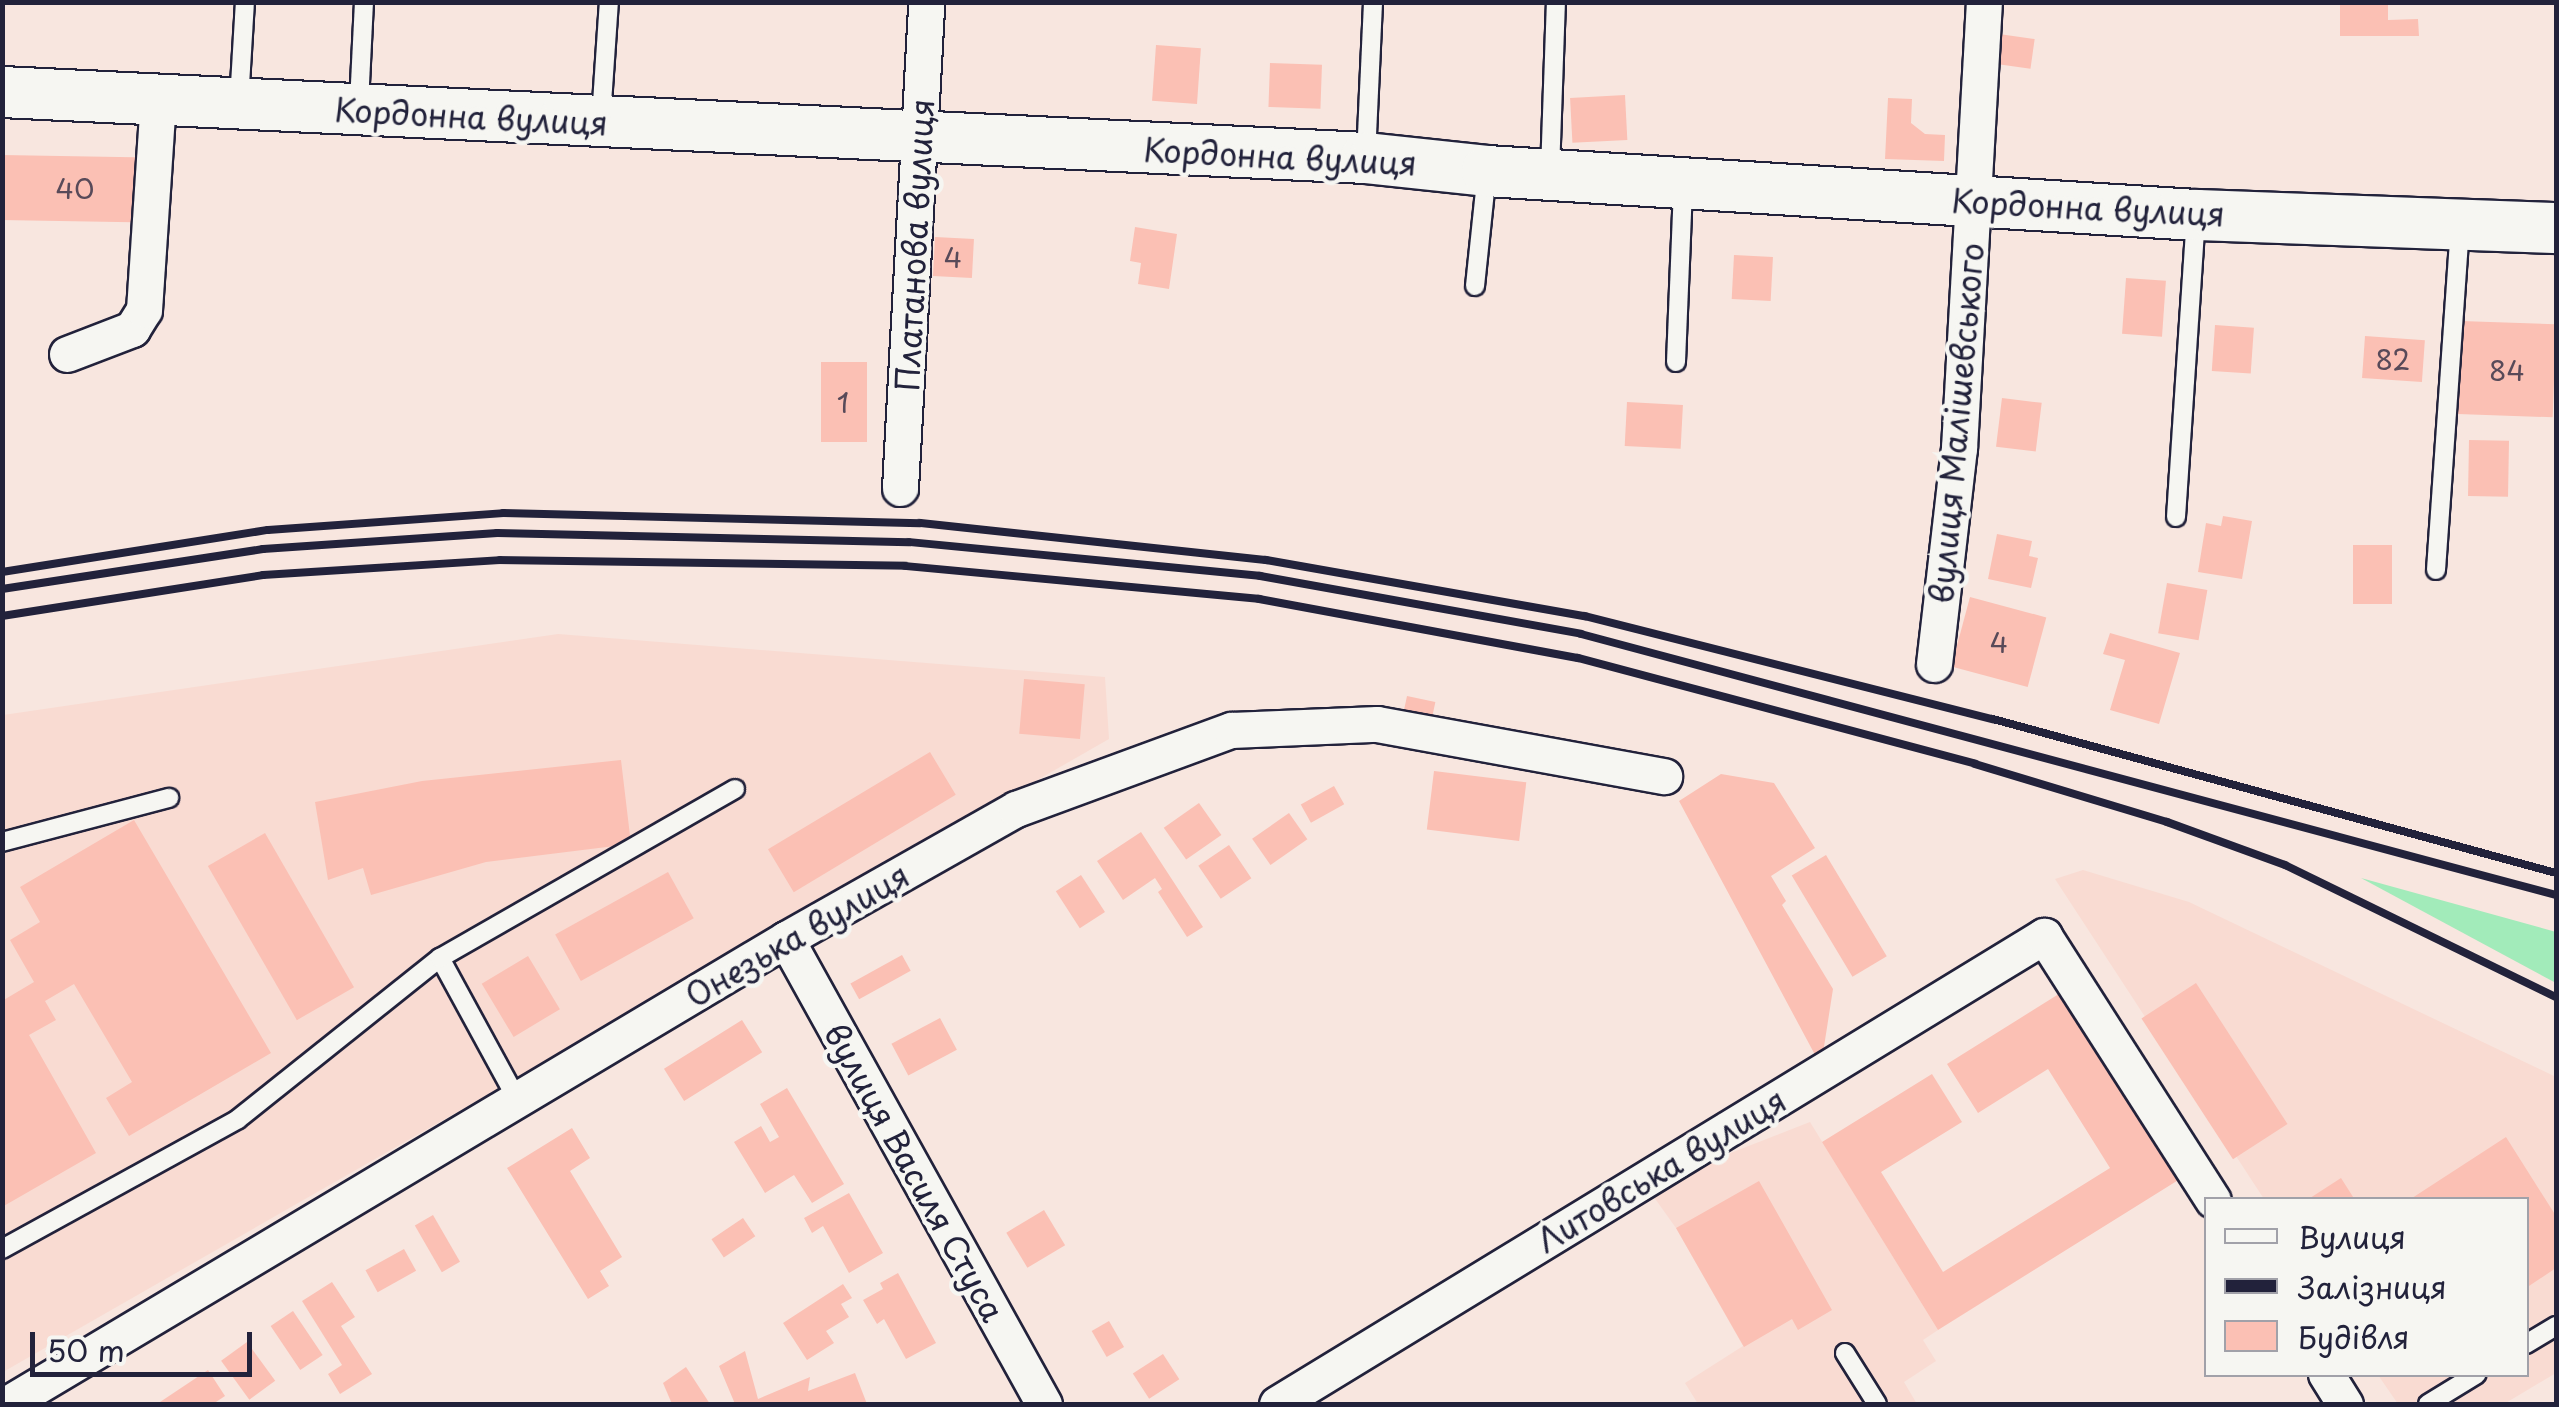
<!DOCTYPE html>
<html>
<head>
<meta charset="utf-8">
<style>
  body { margin:0 }
  #map { position:relative; width:2559px; height:1407px; overflow:hidden; background:#f8e6df; font-family:"Playpen Sans",sans-serif }
  div>[style] { position:absolute }
  [style*='--x'] { left:calc(var(--x)*1px); top:calc(var(--y)*1px); width:calc(var(--w)*1px); rotate:calc(var(--a)*1deg) }
  .built>* { inset:0; background:#f9dbd2 }
  .green>* { inset:0; background:#a2ebba }
  .building>* { inset:0; background:#fbc0b4; transform-origin:0 0 }
  .roads { filter:drop-shadow(2px 0 #22223b) drop-shadow(-2px 0 #22223b) drop-shadow(0 2px #22223b) drop-shadow(0 -2px #22223b) }
  .lane>* { height:18px; margin:-9px; padding:0 9px; transform-origin:9px; border-radius:9px; background:#f6f6f2 }
  .street>* { height:35px; margin:-17.5px; padding:0 17.5px; transform-origin:17.5px; border-radius:17.5px; background:#f6f6f2 }
  .secondary>* { height:50px; margin:-25px; padding:0 25px; transform-origin:25px; border-radius:25px; background:#f6f6f2 }
  .rail>* { height:8px; margin:-4px; padding:0 4px; transform-origin:4px; border-radius:4px; background:#22223b }
  span { translate:-50% -50%; white-space:nowrap; text-align:center; line-height:1.15; -webkit-text-stroke:9px #f6f6f2; paint-order:stroke }
  .number-label { font-size:28px; color:#584a59 }
  .number-label span { -webkit-text-stroke-width:0 }
  .street-label { font-size:32px; color:#22223b }
  .frame { position:absolute; inset:0; border:5px solid #22223b; pointer-events:none }
  .legend { position:absolute; left:2204px; top:1197px; width:325px; height:180px; box-sizing:border-box; background:#f6f6f2; border:2px solid #a1a1a9; margin:0; padding:12px 18px; list-style:none; font-size:30px; color:#22223b }
  .legend li { display:flex; align-items:center; gap:20px; height:50px }
  .legend b { width:50px; border:2px solid #a1a1a9 }
  .scale { position:absolute; left:30px; top:1332px; width:222px; height:45px; box-sizing:border-box; border:5px solid #22223b; border-top:0; padding-left:12px; font-size:30px; line-height:35px; white-space:nowrap; color:#22223b; -webkit-text-stroke:8px #f6f6f2; paint-order:stroke }
</style>
</head>
<body>
<div id="map">
  <div class="built">
    <i style="clip-path:polygon(558px 634px,1105px 677px,1109px 739px,3px 1372px,3px 715px)"></i>
    <i style="clip-path:polygon(2083px 870px,2189px 902px,2556px 1077px,2556px 1373px,2504px 1404px,2398px 1404px,2378px 1375px,2526px 1374px,2526px 1200px,2264px 1199px,2055px 879px)"></i>
    <i style="clip-path:polygon(1810px 1122px,1938px 1330px,1923px 1340px,1936px 1361px,1904px 1382px,1917px 1404px,1698px 1404px,1685px 1383px,1743px 1346px,1676px 1228px,1646px 1186px)"></i>
  </div>
  <div class="green">
    <i style="clip-path:polygon(2361px 878px,2556px 932px,2556px 983px)"></i>
  </div>
  <div class="building">
    <i style="clip-path:polygon(2340px 2px,2388px 2px,2388px 20px,2418px 19px,2419px 36px,2340px 36px)"></i>
    <i style="left:1999px;top:34px;width:36px;height:30px;rotate:8deg"></i>
    <i style="left:1156px;top:45px;width:45px;height:56px;rotate:4deg"></i>
    <i style="left:1270px;top:63px;width:52px;height:44px;rotate:2deg"></i>
    <i style="left:1625px;top:95px;width:45px;height:55px;rotate:87deg"></i>
    <i style="clip-path:polygon(1888px 98px,1912px 99px,1911px 123px,1925px 134px,1945px 135px,1944px 161px,1885px 159px)"></i>
    <i style="left:2px;top:155px;width:146px;height:65px;rotate:1deg"></i>
    <i style="clip-path:polygon(1135px 227px,1177px 234px,1169px 289px,1138px 284px,1141px 263px,1130px 261px)"></i>
    <i style="left:935px;top:237px;width:39px;height:39px;rotate:3deg"></i>
    <i style="left:1734px;top:255px;width:39px;height:44px;rotate:3deg"></i>
    <i style="left:2126px;top:278px;width:40px;height:56px;rotate:4deg"></i>
    <i style="left:2461px;top:321px;width:95px;height:93px;rotate:2deg"></i>
    <i style="left:2215px;top:325px;width:39px;height:46px;rotate:4deg"></i>
    <i style="left:2365px;top:336px;width:60px;height:42px;rotate:4deg"></i>
    <i style="left:821px;top:362px;width:46px;height:80px"></i>
    <i style="left:2002px;top:398px;width:40px;height:49px;rotate:7deg"></i>
    <i style="left:1627px;top:402px;width:56px;height:44px;rotate:3deg"></i>
    <i style="left:2469px;top:440px;width:40px;height:56px;rotate:1deg"></i>
    <i style="clip-path:polygon(2223px 516px,2252px 521px,2242px 579px,2198px 572px,2206px 523px,2221px 526px)"></i>
    <i style="clip-path:polygon(1997px 534px,2032px 541px,2029px 556px,2038px 558px,2031px 588px,1988px 579px)"></i>
    <i style="left:2353px;top:545px;width:39px;height:59px"></i>
    <i style="left:2167px;top:583px;width:41px;height:51px;rotate:10deg"></i>
    <i style="left:1970px;top:597px;width:79px;height:72px;rotate:15deg"></i>
    <i style="clip-path:polygon(2110px 633px,2180px 653px,2159px 724px,2110px 710px,2125px 660px,2103px 654px)"></i>
    <i style="left:1024px;top:679px;width:61px;height:55px;rotate:5deg"></i>
    <i style="left:1407px;top:696px;width:29px;height:23px;rotate:12deg"></i>
    <i style="left:930px;top:752px;width:50px;height:189px;rotate:59deg"></i>
    <i style="clip-path:polygon(621px 760px,631px 844px,486px 862px,371px 895px,363px 868px,328px 880px,315px 802px,422px 781px)"></i>
    <i style="left:1434px;top:771px;width:93px;height:59px;rotate:7deg"></i>
    <i style="clip-path:polygon(1721px 774px,1774px 783px,1815px 848px,1771px 876px,1786px 901px,1782px 905px,1833px 989px,1821px 1066px,1679px 801px)"></i>
    <i style="left:1334px;top:786px;width:21px;height:38px;rotate:61deg"></i>
    <i style="left:1199px;top:803px;width:39px;height:43px;rotate:55deg"></i>
    <i style="left:1289px;top:813px;width:32px;height:45px;rotate:55deg"></i>
    <i style="clip-path:polygon(134px 820px,271px 1053px,129px 1136px,106px 1098px,132px 1082px,74px 984px,45px 1001px,56px 1020px,29px 1035px,96px 1153px,2px 1207px,2px 1001px,34px 982px,10px 940px,40px 922px,20px 887px)"></i>
    <i style="clip-path:polygon(1141px 832px,1203px 927px,1187px 937px,1158px 892px,1162px 889px,1155px 878px,1123px 900px,1097px 861px)"></i>
    <i style="left:265px;top:833px;width:178px;height:66px;rotate:60deg"></i>
    <i style="left:1229px;top:845px;width:40px;height:37px;rotate:56deg"></i>
    <i style="left:1826px;top:855px;width:118px;height:40px;rotate:59deg"></i>
    <i style="left:668px;top:872px;width:53px;height:129px;rotate:61deg"></i>
    <i style="left:1081px;top:875px;width:44px;height:30px;rotate:57deg"></i>
    <i style="left:902px;top:955px;width:18px;height:59px;rotate:61deg"></i>
    <i style="left:528px;top:956px;width:62px;height:54px;rotate:59deg"></i>
    <i style="left:2196px;top:983px;width:168px;height:65px;rotate:57deg"></i>
    <i style="clip-path:polygon(2062px 992px,2180px 1179px,1938px 1330px,1822px 1142px,1932px 1074px,1962px 1122px,1881px 1172px,1943px 1272px,2110px 1168px,2048px 1069px,1978px 1113px,1947px 1064px)"></i>
    <i style="left:940px;top:1018px;width:36px;height:55px;rotate:62deg"></i>
    <i style="left:742px;top:1020px;width:38px;height:92px;rotate:58deg"></i>
    <i style="clip-path:polygon(787px 1088px,844px 1184px,812px 1203px,794px 1175px,765px 1193px,734px 1142px,761px 1126px,770px 1142px,779px 1137px,760px 1104px)"></i>
    <i style="clip-path:polygon(572px 1128px,590px 1158px,570px 1171px,622px 1257px,600px 1271px,609px 1286px,588px 1299px,507px 1168px)"></i>
    <i style="clip-path:polygon(2506px 1137px,2556px 1216px,2556px 1268px,2526px 1288px,2526px 1200px,2409px 1200px)"></i>
    <i style="clip-path:polygon(2341px 1178px,2355px 1200px,2307px 1200px)"></i>
    <i style="clip-path:polygon(1759px 1181px,1832px 1310px,1798px 1330px,1792px 1319px,1744px 1347px,1676px 1228px)"></i>
    <i style="clip-path:polygon(849px 1193px,883px 1253px,849px 1273px,823px 1226px,812px 1233px,804px 1218px)"></i>
    <i style="left:1044px;top:1210px;width:41px;height:44px;rotate:59deg"></i>
    <i style="left:433px;top:1215px;width:54px;height:21px;rotate:60deg"></i>
    <i style="left:743px;top:1218px;width:22px;height:38px;rotate:56deg"></i>
    <i style="left:404px;top:1249px;width:25px;height:44px;rotate:61deg"></i>
    <i style="clip-path:polygon(898px 1273px,936px 1343px,906px 1359px,884px 1319px,877px 1324px,863px 1300px,883px 1289px,880px 1283px)"></i>
    <i style="clip-path:polygon(332px 1282px,355px 1317px,341px 1326px,372px 1374px,340px 1394px,328px 1374px,342px 1365px,302px 1301px)"></i>
    <i style="clip-path:polygon(843px 1284px,852px 1298px,841px 1304px,849px 1317px,826px 1331px,834px 1343px,807px 1360px,783px 1323px)"></i>
    <i style="left:293px;top:1311px;width:53px;height:27px;rotate:56deg"></i>
    <i style="left:1109px;top:1321px;width:30px;height:20px;rotate:60deg"></i>
    <i style="left:247px;top:1342px;width:48px;height:32px;rotate:54deg"></i>
    <i style="clip-path:polygon(745px 1351px,758px 1399px,810px 1377px,808px 1391px,855px 1373px,867px 1404px,735px 1404px,719px 1366px)"></i>
    <i style="left:1163px;top:1354px;width:30px;height:36px;rotate:57deg"></i>
    <i style="clip-path:polygon(686px 1367px,710px 1404px,672px 1404px,663px 1383px)"></i>
    <i style="clip-path:polygon(208px 1370px,225px 1396px,213px 1404px,157px 1404px)"></i>
  </div>
  <div class="roads">
    <div class="lane">
      <i style="--x:239;--y:102;--w:100;--a:-86.6"></i>
      <i style="--x:359;--y:104;--w:102;--a:-87.2"></i>
      <i style="--x:601;--y:118;--w:116;--a:-86.1"></i>
      <i style="--x:1366;--y:157;--w:155;--a:-87.4"></i>
      <i style="--x:1550;--y:172;--w:170;--a:-88"></i>
      <i style="--x:1475;--y:286;--w:115;--a:-84"></i>
      <i style="--x:1676;--y:362;--w:174;--a:-87.7"></i>
      <i style="--x:2176;--y:517;--w:300;--a:-86.2"></i>
      <i style="--x:2436;--y:570;--w:345;--a:-86"></i>
      <i style="--x:2;--y:842;--w:173;--a:-14.8"></i>
      <i style="--x:440;--y:958;--w:161;--a:61.4"></i>
      <i style="--x:2;--y:1249;--w:269;--a:-28.8"></i>
      <i style="--x:238;--y:1119;--w:258;--a:-38.6"></i>
      <i style="--x:440;--y:958;--w:340;--a:-29.8"></i>
      <i style="--x:2526;--y:1344;--w:35;--a:-31"></i>
      <i style="--x:1845;--y:1353;--w:60;--a:57.9"></i>
      <i style="--x:2428;--y:1404;--w:57;--a:-31.5"></i>
    </div>
    <div class="street">
      <i style="--x:67;--y:354;--w:70;--a:-21"></i>
      <i style="--x:132;--y:329;--w:22;--a:-58"></i>
      <i style="--x:144;--y:310;--w:210;--a:-86.2"></i>
      <i style="--x:900;--y:488;--w:487;--a:-86.9"></i>
      <i style="--x:1934;--y:664;--w:217;--a:-83.4"></i>
      <i style="--x:1959;--y:448;--w:447;--a:-86.8"></i>
      <i style="--x:786;--y:939;--w:532;--a:60.98"></i>
      <i style="--x:2326;--y:1374;--w:36;--a:58"></i>
      <i style="--x:7;--y:1404;--w:907;--a:-30.83"></i>
      <i style="--x:786;--y:939;--w:264;--a:-29.5"></i>
      <i style="--x:1016;--y:809;--w:229;--a:-20.2"></i>
      <i style="--x:1231;--y:730;--w:146;--a:-2.4"></i>
      <i style="--x:1377;--y:724;--w:292;--a:10.3"></i>
      <i style="--x:1277;--y:1404;--w:899;--a:-31.39"></i>
      <i style="--x:2044;--y:936;--w:313;--a:57.4"></i>
    </div>
    <div class="secondary">
      <i style="--x:2;--y:92;--w:1366;--a:2.77"></i>
      <i style="--x:1366;--y:158;--w:122;--a:6.1"></i>
      <i style="--x:1487;--y:171;--w:710;--a:3.55"></i>
      <i style="--x:2196;--y:215;--w:360;--a:2.1"></i>
    </div>
  </div>
  <div class="rail">
    <i style="--x:2;--y:572;--w:269;--a:-9"></i>
    <i style="--x:268;--y:530;--w:236;--a:-4.1"></i>
    <i style="--x:503;--y:513;--w:417;--a:1.4"></i>
    <i style="--x:920;--y:523;--w:348;--a:6.1"></i>
    <i style="--x:1266;--y:560;--w:324;--a:10"></i>
    <i style="--x:1585;--y:616;--w:421;--a:14.2"></i>
    <i style="--x:1993;--y:719;--w:584;--a:15.3"></i>
    <i style="--x:2;--y:589;--w:264;--a:-8.7"></i>
    <i style="--x:263;--y:549;--w:235;--a:-3.9"></i>
    <i style="--x:497;--y:533;--w:412;--a:1.3"></i>
    <i style="--x:909;--y:542;--w:353;--a:5.5"></i>
    <i style="--x:1260;--y:576;--w:326;--a:10.2"></i>
    <i style="--x:1581;--y:634;--w:1009;--a:14.99"></i>
    <i style="--x:2;--y:616;--w:264;--a:-8.9"></i>
    <i style="--x:263;--y:575;--w:237;--a:-3.6"></i>
    <i style="--x:500;--y:560;--w:405;--a:0.8"></i>
    <i style="--x:905;--y:566;--w:356;--a:5.3"></i>
    <i style="--x:1259;--y:599;--w:324;--a:10.5"></i>
    <i style="--x:1578;--y:658;--w:411;--a:14.9"></i>
    <i style="--x:1975;--y:764;--w:201;--a:16.8"></i>
    <i style="--x:2167;--y:822;--w:126;--a:20"></i>
    <i style="--x:2285;--y:865;--w:301;--a:26"></i>
  </div>
  <div class="number-label">
    <span style="left:75px;top:188px">40</span>
    <span style="left:953px;top:257px">4</span>
    <span style="left:2393px;top:359px">82</span>
    <span style="left:2507px;top:370px">84</span>
    <span style="left:843px;top:402px">1</span>
    <span style="left:1999px;top:642px">4</span>
  </div>
  <div class="street-label">
    <span style="left:471px;top:116px;rotate:3deg">Кордонна вулиця</span>
    <span style="left:1280px;top:156px;rotate:3deg">Кордонна вулиця</span>
    <span style="left:2088px;top:207px;rotate:3deg">Кордонна вулиця</span>
    <span style="left:914px;top:245px;rotate:-87deg">Платанова вулиця</span>
    <span style="left:1956px;top:423px;rotate:-85deg">вулиця Малішевського</span>
    <span style="left:797px;top:935px;rotate:-30deg">Онезька вулиця</span>
    <span style="left:1661px;top:1170px;rotate:-31deg">Литовська вулиця</span>
    <span style="left:915px;top:1172px;rotate:61deg">вулиця Василя Стуса</span>
  </div>
  <div class="frame"></div>
  <ul class="legend">
  <li><b style="height:12px;background:#f6f6f2"></b>Вулиця</li>
  <li><b style="height:12px;background:#22223b"></b>Залізниця</li>
  <li><b style="height:28px;background:#fbc0b4"></b>Будівля</li>
  </ul>
  <div class="scale">50 m</div>
</div>
</body>
</html>
